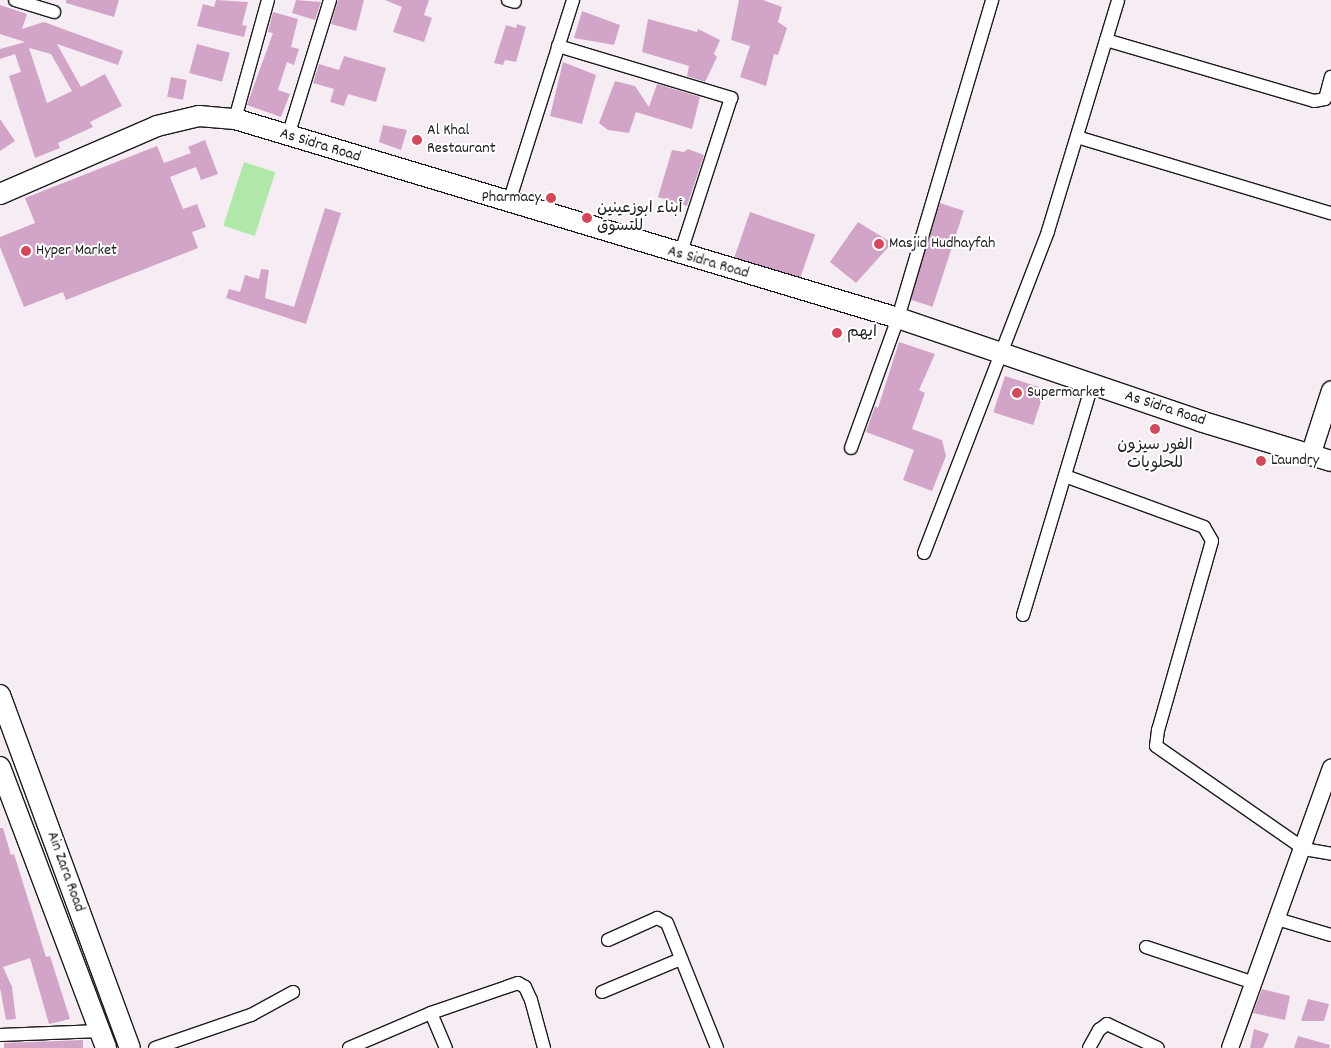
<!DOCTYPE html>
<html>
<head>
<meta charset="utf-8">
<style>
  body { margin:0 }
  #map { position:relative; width:1331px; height:1048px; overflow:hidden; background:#f6edf4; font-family:Dekko,"Playpen Sans Arabic",sans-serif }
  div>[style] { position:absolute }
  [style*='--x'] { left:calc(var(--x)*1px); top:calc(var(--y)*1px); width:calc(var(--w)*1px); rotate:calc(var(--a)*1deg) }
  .green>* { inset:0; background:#b1e8aa; transform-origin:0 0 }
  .building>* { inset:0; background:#d2a5c8; transform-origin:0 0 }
  .roads { filter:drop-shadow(1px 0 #1c1c1c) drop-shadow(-1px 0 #1c1c1c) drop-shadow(0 1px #1c1c1c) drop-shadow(0 -1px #1c1c1c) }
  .minor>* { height:12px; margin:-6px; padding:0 6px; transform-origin:6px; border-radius:6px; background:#fff }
  .tertiary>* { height:16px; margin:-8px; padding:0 8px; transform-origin:8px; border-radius:8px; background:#fff }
  .secondary>* { height:19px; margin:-9.5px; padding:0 9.5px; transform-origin:9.5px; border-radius:9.5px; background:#fff }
  .primary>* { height:20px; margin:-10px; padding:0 10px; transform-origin:10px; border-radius:10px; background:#fff }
  .dots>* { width:14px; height:14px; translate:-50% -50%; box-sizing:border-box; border:2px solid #fff; border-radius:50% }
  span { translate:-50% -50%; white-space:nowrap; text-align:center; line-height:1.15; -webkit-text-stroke:4px #fff; paint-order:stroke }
  .poi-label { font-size:16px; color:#1c1c1c }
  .left { translate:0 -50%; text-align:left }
  .right { translate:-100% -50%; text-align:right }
  .street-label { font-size:16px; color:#1c1c1c }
</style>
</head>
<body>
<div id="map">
  <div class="green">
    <i style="left:244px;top:162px;width:33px;height:67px;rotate:18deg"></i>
  </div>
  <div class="building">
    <i style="clip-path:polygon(66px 0,119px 0,114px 17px,66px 3px)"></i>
    <i style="clip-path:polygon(216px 0,248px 2px,242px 25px,247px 26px,244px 37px,197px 26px,203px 4px,214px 7px)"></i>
    <i style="clip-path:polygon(296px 0,321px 2px,315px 20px,292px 13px)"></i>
    <i style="clip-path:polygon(338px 0,364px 0,356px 31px,331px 24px)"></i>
    <i style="clip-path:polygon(385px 0,429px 0,424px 15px,432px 18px,424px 42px,393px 32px,402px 7px)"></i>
    <i style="clip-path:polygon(739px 0,763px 0,782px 7px,778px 22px,787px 28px,778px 55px,774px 54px,766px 86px,740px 77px,750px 46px,731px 40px)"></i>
    <i style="clip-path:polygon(evenodd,0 5px,27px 14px,22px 29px,44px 22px,123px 51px,118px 65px,57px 44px,81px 87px,105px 74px,122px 106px,90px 122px,93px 127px,58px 143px,60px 148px,35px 158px,9px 76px,21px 72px,15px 54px,0 59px,0 49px,25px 42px,0 34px,0 5px,29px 48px,51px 54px,72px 91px,47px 103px,29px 48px)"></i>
    <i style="clip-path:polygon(582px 11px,620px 25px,614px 45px,574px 38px)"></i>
    <i style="clip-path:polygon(273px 12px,298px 19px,291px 47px,299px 49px,294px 65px,287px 62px,278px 90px,290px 94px,281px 117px,247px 105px,273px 33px,268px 32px)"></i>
    <i style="clip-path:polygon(648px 19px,697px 32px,698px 29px,720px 40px,714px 54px,717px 57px,705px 82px,687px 76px,689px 66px,642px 52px)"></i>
    <i style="clip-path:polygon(517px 24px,526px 27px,516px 62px,505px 60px,503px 65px,494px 63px,506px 25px,516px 28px)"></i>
    <i style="left:197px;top:44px;width:34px;height:30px;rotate:15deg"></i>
    <i style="clip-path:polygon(344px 56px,386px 68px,376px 102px,348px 94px,344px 106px,330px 102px,334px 89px,313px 83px,319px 64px,339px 70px)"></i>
    <i style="clip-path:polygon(563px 62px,596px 75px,582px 124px,550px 116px)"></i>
    <i style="left:171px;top:77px;width:16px;height:20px;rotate:11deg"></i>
    <i style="clip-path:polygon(615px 81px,635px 86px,649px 107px,657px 84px,700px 97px,692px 129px,636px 112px,629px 133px,608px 130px,599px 123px)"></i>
    <i style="clip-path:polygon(0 119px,15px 141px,0 151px)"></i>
    <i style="clip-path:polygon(383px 125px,407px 130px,401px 150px,379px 142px)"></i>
    <i style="clip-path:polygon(205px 140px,218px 174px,201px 180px,196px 167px,170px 177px,183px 209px,197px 204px,206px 227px,192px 232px,198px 248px,66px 300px,63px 292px,24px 307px,0 247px,0 237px,35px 223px,25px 198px,157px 146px,164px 163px,191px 153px,188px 147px)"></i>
    <i style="clip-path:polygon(688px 149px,704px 155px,687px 206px,658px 197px,672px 150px,684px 152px)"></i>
    <i style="left:940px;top:203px;width:25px;height:101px;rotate:18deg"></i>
    <i style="clip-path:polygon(325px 208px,341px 213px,306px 324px,226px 298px,229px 289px,240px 292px,245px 275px,259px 279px,261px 269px,269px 270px,265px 298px,294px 307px)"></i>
    <i style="left:750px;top:212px;width:69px;height:48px;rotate:19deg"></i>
    <i style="clip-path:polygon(858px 222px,892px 243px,856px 283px,830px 262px)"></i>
    <i style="clip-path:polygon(899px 342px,935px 354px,919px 390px,925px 393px,912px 429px,942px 440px,946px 456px,932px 491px,903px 480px,914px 450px,866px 432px,875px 406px,878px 408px)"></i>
    <i style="left:1005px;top:376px;width:42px;height:38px;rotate:18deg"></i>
    <i style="clip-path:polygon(0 828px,3px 828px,11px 855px,14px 854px,46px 957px,50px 956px,70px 1019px,49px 1024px,30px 958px,3px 967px,12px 987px,16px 1019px,6px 1020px,0 988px)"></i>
    <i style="clip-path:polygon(1262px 989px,1290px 996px,1285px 1020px,1253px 1013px)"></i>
    <i style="clip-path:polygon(1308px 999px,1329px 1004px,1324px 1021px,1301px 1021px)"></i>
    <i style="clip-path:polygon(1254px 1029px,1269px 1034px,1263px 1048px,1250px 1048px)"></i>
    <i style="clip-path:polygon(1298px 1036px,1330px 1045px,1329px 1048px,1294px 1048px)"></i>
    <i style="clip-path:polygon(83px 1040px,83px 1048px,4px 1048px,4px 1043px)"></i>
  </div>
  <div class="roads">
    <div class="minor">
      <i style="--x:15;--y:0;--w:41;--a:17.1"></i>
      <i style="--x:508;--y:0;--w:7;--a:16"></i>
      <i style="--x:1106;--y:40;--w:217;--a:16.3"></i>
      <i style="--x:1314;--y:101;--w:11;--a:-10"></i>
      <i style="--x:1325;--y:99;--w:23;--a:-75"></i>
      <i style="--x:558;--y:46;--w:181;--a:16.7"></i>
      <i style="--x:731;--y:98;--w:165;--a:108"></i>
      <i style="--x:235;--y:119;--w:123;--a:-74.5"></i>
      <i style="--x:288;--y:136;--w:142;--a:-72.8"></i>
      <i style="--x:1077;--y:137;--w:265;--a:16.7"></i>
      <i style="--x:509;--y:202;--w:212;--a:-72.4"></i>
      <i style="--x:851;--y:448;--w:138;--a:-70.1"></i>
      <i style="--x:898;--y:318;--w:332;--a:-73.5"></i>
      <i style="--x:1065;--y:476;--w:148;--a:20.1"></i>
      <i style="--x:1204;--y:527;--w:16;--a:60"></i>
      <i style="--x:1212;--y:541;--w:197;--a:105.9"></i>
      <i style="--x:1158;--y:730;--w:16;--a:97"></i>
      <i style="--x:1156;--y:746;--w:180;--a:34.8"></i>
      <i style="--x:1304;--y:849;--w:27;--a:10"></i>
      <i style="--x:924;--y:553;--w:345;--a:-68.9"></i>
      <i style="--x:1048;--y:231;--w:241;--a:-73.1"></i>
      <i style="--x:1023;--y:615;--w:240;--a:-73.3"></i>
      <i style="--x:1277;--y:919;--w:56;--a:16.5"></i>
      <i style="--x:608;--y:940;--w:54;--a:-24.2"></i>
      <i style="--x:657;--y:918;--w:11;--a:27"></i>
      <i style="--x:667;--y:923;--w:135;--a:68.2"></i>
      <i style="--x:1146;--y:947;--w:114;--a:18.4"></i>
      <i style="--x:602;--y:992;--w:86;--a:-22.7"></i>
      <i style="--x:431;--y:1013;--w:38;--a:67"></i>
      <i style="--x:0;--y:1035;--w:100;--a:-2.3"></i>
      <i style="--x:155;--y:1048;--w:102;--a:-19"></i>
      <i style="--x:251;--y:1015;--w:48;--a:-28.7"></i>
      <i style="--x:349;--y:1048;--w:89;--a:-23.1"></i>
      <i style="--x:431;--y:1013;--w:92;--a:-19"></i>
      <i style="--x:518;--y:983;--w:8;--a:30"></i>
      <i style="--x:525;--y:987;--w:14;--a:65"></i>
      <i style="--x:531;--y:1000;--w:50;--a:74.8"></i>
      <i style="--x:1089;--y:1048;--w:21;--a:-61"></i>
      <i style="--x:1099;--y:1030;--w:10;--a:-37"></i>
      <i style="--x:1107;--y:1024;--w:56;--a:25.2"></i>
    </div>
    <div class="tertiary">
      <i style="--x:1230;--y:1048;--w:298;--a:-70.2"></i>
    </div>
    <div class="secondary">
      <i style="--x:1310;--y:455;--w:68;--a:-72.1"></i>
    </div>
    <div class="primary">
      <i style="--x:0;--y:194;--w:171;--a:-23.4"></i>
      <i style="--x:157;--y:126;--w:43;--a:-13.4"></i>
      <i style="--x:199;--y:116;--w:36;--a:5"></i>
      <i style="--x:235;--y:119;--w:692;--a:16.71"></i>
      <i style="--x:898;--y:318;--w:319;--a:18.8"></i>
      <i style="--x:1200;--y:421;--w:137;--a:17"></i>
      <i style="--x:0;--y:695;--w:376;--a:69.8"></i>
      <i style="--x:0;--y:767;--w:300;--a:69.3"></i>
    </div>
  </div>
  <div class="dots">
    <i style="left:417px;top:140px;background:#d1495b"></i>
    <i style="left:551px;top:198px;background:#d1495b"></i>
    <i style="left:587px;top:218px;background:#d1495b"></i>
    <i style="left:879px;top:244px;background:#d1495b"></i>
    <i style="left:26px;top:251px;background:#d1495b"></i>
    <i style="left:837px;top:333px;background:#d1495b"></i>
    <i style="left:1017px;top:393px;background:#d1495b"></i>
    <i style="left:1155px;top:429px;background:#d1495b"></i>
    <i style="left:1261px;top:461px;background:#d1495b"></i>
  </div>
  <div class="poi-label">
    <span class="left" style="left:427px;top:140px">Al Khal<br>Restaurant</span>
    <span class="right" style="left:541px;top:198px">Pharmacy</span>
    <span class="left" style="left:597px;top:218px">أبناء ابوزعينين<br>للتسوق</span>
    <span class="left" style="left:889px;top:244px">Masjid Hudhayfah</span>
    <span class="left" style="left:36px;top:251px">Hyper Market</span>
    <span class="left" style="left:847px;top:333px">ايهم</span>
    <span class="left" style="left:1027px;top:393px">Supermarket</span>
    <span style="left:1155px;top:455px">الفور سيزون<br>للحلويات</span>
    <span class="left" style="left:1271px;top:461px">Laundry</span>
  </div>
  <div class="street-label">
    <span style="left:320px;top:146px;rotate:17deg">As Sidra Road</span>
    <span style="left:708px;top:263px;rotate:16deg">As Sidra Road</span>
    <span style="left:1165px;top:409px;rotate:18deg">As Sidra Road</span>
    <span style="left:65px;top:872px;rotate:70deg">Ain Zara Road</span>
  </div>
</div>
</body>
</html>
